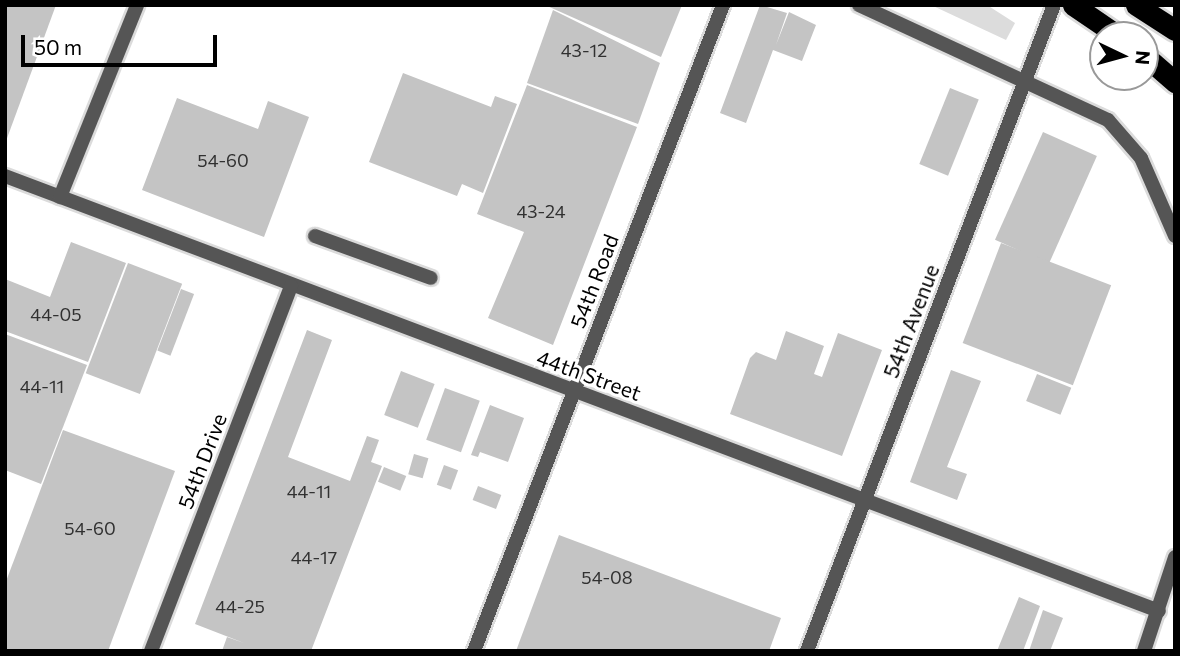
<!DOCTYPE html>
<html>
<head>
<meta charset="utf-8">
<style>
  body { margin:0 }
  #map { position:relative; width:1180px; height:656px; overflow:hidden; background:#fff; font-family:Commissioner,sans-serif }
  div>[style] { position:absolute }
  [style*='--x'] { left:calc(var(--x)*1px); top:calc(var(--y)*1px); width:calc(var(--w)*1px); rotate:calc(var(--a)*1deg) }
  .green>* { inset:0; background:#dcdcdc }
  .building>* { inset:0; background:#c4c4c4; transform-origin:0 0 }
  .roads { filter:drop-shadow(2px 0 #dbdbdb) drop-shadow(-2px 0 #dbdbdb) drop-shadow(0 2px #dbdbdb) drop-shadow(0 -2px #dbdbdb) }
  .service>* { height:14px; margin:-7px; padding:0 7px; transform-origin:7px; border-radius:7px; background:#555 }
  .minor>* { height:14px; margin:-7px; padding:0 7px; transform-origin:7px; border-radius:7px; background:#555 }
  .motorway>* { height:21px; margin:-10.5px; padding:0 10.5px; transform-origin:10.5px; border-radius:10.5px; background:#000 }
  span { translate:-50% -50%; white-space:nowrap; text-align:center; line-height:1.15; -webkit-text-stroke:6px #fff; paint-order:stroke }
  .number-label { font-size:18px; color:#313131 }
  .number-label span { -webkit-text-stroke-width:0 }
  .street-label { font-size:21px; color:#000 }
  .frame { position:absolute; inset:0; border:7px solid #000; pointer-events:none }
  .north { position:absolute; left:1089px; top:21px; width:70px; height:70px; box-sizing:border-box; background:#fff; border:2px solid #999; border-radius:50%; rotate:95deg; font-size:19px; font-weight:700; line-height:28px; text-align:center; color:#000 }
  .north::after { content:''; display:block; margin:auto; width:24px; height:32px; background:#000; clip-path:polygon(50% 0,100% 100%,50% 72%,0 100%) }
  .scale { position:absolute; left:21px; top:35px; width:196px; height:32px; box-sizing:border-box; border:4px solid #000; border-top:0; padding-left:9px; font-size:21px; line-height:24px; white-space:nowrap; color:#000; -webkit-text-stroke:5px #fff; paint-order:stroke }
</style>
</head>
<body>
<div id="map">
  <div class="green">
    <i style="clip-path:polygon(931px 5px,987px 5px,1015px 23px,1006px 40px)"></i>
  </div>
  <div class="building">
    <i style="clip-path:polygon(5px 5px,56px 5px,6px 141px,5px 141px)"></i>
    <i style="clip-path:polygon(545px 5px,682px 5px,661px 57px)"></i>
    <i style="clip-path:polygon(760px 5px,787px 13px,776px 45px,789px 12px,816px 25px,802px 61px,773px 50px,746px 123px,720px 113px)"></i>
    <i style="clip-path:polygon(553px 10px,660px 63px,638px 124px,527px 83px)"></i>
    <i style="clip-path:polygon(403px 73px,491px 107px,495px 96px,517px 104px,483px 193px,462px 184px,457px 196px,369px 162px)"></i>
    <i style="clip-path:polygon(527px 85px,637px 127px,553px 345px,488px 318px,524px 232px,477px 214px)"></i>
    <i style="left:950px;top:88px;width:31px;height:82px;rotate:22deg"></i>
    <i style="clip-path:polygon(177px 98px,258px 129px,268px 101px,309px 117px,264px 237px,142px 190px)"></i>
    <i style="left:1043px;top:132px;width:59px;height:118px;rotate:24deg"></i>
    <i style="clip-path:polygon(71px 242px,126px 263px,88px 362px,5px 331px,5px 279px,50px 297px)"></i>
    <i style="left:1001px;top:243px;width:118px;height:107px;rotate:21deg"></i>
    <i style="left:128px;top:263px;width:58px;height:118px;rotate:21deg"></i>
    <i style="left:181px;top:289px;width:14px;height:66px;rotate:21deg"></i>
    <i style="clip-path:polygon(307px 330px,332px 340px,288px 457px,350px 481px,367px 436px,379px 440px,371px 462px,382px 466px,311px 651px,222px 651px,227px 637px,244px 643px,195px 624px)"></i>
    <i style="clip-path:polygon(786px 331px,824px 346px,814px 374px,822px 377px,838px 333px,882px 350px,842px 456px,730px 414px,750px 358px,756px 352px,776px 360px)"></i>
    <i style="clip-path:polygon(5px 334px,87px 365px,41px 484px,5px 470px)"></i>
    <i style="clip-path:polygon(951px 370px,981px 381px,947px 467px,967px 474px,957px 500px,910px 482px)"></i>
    <i style="left:401px;top:371px;width:36px;height:47px;rotate:21deg"></i>
    <i style="left:1037px;top:374px;width:37px;height:29px;rotate:22deg"></i>
    <i style="left:445px;top:388px;width:37px;height:55px;rotate:20deg"></i>
    <i style="clip-path:polygon(490px 405px,524px 418px,508px 462px,480px 452px,478px 457px,471px 455px)"></i>
    <i style="clip-path:polygon(63px 430px,175px 471px,108px 651px,5px 651px,5px 584px)"></i>
    <i style="left:414px;top:454px;width:15px;height:21px;rotate:16deg"></i>
    <i style="left:444px;top:465px;width:15px;height:21px;rotate:20deg"></i>
    <i style="left:384px;top:467px;width:24px;height:16px;rotate:22deg"></i>
    <i style="left:478px;top:486px;width:25px;height:15px;rotate:21deg"></i>
    <i style="clip-path:polygon(559px 535px,781px 618px,769px 651px,516px 651px)"></i>
    <i style="clip-path:polygon(1019px 597px,1040px 606px,1023px 651px,997px 651px)"></i>
    <i style="clip-path:polygon(1043px 610px,1063px 618px,1050px 651px,1029px 651px)"></i>
  </div>
  <div class="roads">
    <div class="service">
      <i style="--x:315;--y:236;--w:123;--a:19.9"></i>
    </div>
    <div class="minor">
      <i style="--x:859;--y:5;--w:274;--a:24.8"></i>
      <i style="--x:1108;--y:120;--w:50;--a:49"></i>
      <i style="--x:1141;--y:158;--w:85;--a:66.4"></i>
      <i style="--x:5;--y:176;--w:1233;--a:20.65"></i>
      <i style="--x:60;--y:197;--w:207;--a:-68.1"></i>
      <i style="--x:151;--y:651;--w:391;--a:-69"></i>
      <i style="--x:474;--y:651;--w:692;--a:-68.92"></i>
      <i style="--x:807;--y:651;--w:692;--a:-69.08"></i>
      <i style="--x:1144;--y:651;--w:99;--a:-71.7"></i>
    </div>
    <div class="motorway">
      <i style="--x:1073;--y:5;--w:53;--a:34.3"></i>
      <i style="--x:1136;--y:5;--w:46;--a:32.7"></i>
      <i style="--x:1145;--y:56;--w:40;--a:41"></i>
    </div>
  </div>
  <div class="number-label">
    <span style="left:584px;top:50px">43-12</span>
    <span style="left:223px;top:160px">54-60</span>
    <span style="left:541px;top:211px">43-24</span>
    <span style="left:56px;top:314px">44-05</span>
    <span style="left:42px;top:386px">44-11</span>
    <span style="left:309px;top:491px">44-11</span>
    <span style="left:90px;top:528px">54-60</span>
    <span style="left:314px;top:557px">44-17</span>
    <span style="left:607px;top:577px">54-08</span>
    <span style="left:240px;top:606px">44-25</span>
  </div>
  <div class="street-label">
    <span style="left:594px;top:281px;rotate:-69deg">54th Road</span>
    <span style="left:911px;top:321px;rotate:-69deg">54th Avenue</span>
    <span style="left:589px;top:375px;rotate:20deg">44th Street</span>
    <span style="left:202px;top:461px;rotate:-69deg">54th Drive</span>
  </div>
  <div class="frame"></div>
  <div class="north">N</div>
  <div class="scale">50 m</div>
</div>
</body>
</html>
